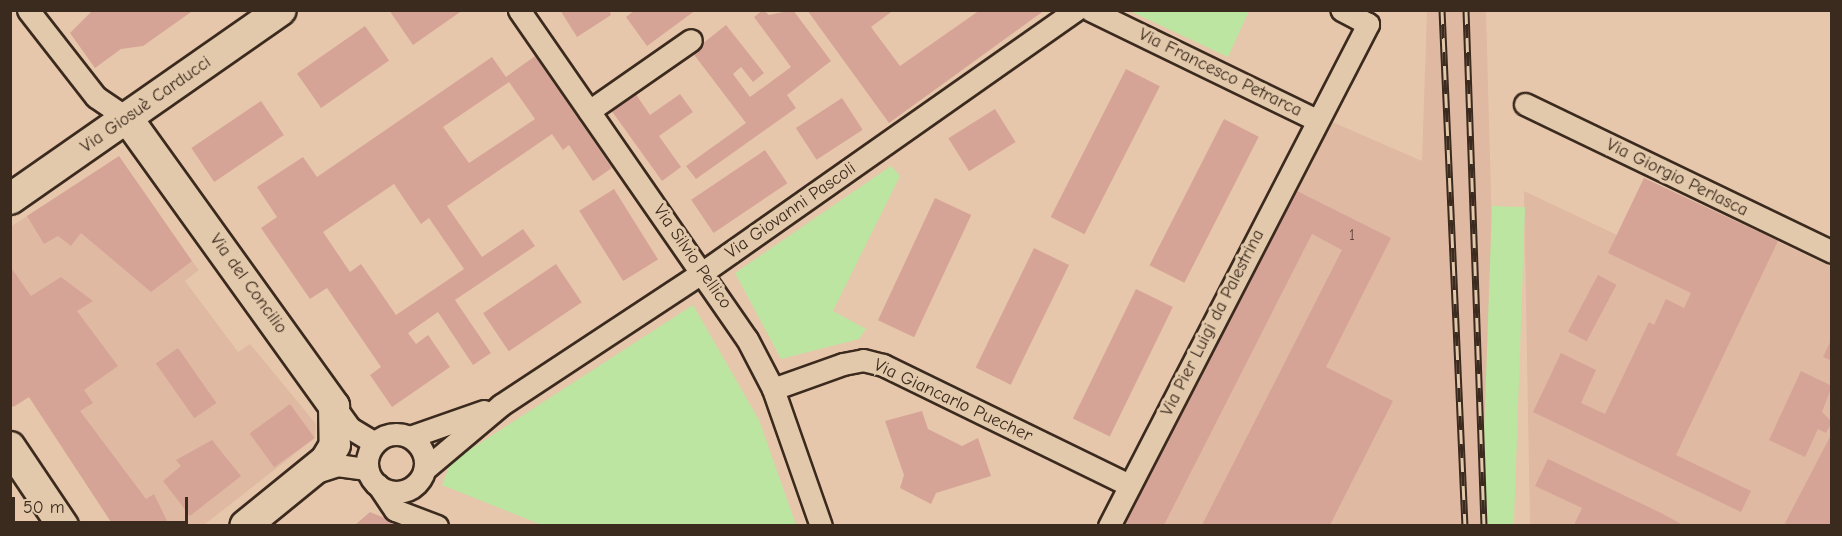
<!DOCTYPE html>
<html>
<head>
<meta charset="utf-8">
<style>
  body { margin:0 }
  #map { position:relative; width:1842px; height:536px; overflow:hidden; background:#e7c7ac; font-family:"Comic Neue",sans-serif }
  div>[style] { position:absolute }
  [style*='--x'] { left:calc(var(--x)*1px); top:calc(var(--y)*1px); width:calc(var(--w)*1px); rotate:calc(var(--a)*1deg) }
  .built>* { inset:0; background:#dfb9a2 }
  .green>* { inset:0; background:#bbe5a1; transform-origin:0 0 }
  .building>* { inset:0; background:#d6a496; transform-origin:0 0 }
  .roads { filter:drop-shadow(2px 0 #3b2a1e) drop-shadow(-2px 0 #3b2a1e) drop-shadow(0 2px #3b2a1e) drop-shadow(0 -2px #3b2a1e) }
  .street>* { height:21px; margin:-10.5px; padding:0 10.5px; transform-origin:10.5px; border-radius:10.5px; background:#e3c9ab }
  .street>.ring { margin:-10.5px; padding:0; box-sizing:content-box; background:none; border:21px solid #e3c9ab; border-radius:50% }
  .secondary>* { height:30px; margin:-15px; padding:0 15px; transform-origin:15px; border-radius:15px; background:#e3c9ab }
  .rail>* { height:7px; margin-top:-3.5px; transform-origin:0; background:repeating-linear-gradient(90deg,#e3c9ab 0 14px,#3b2a1e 0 28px); box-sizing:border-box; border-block:2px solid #3b2a1e }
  span { translate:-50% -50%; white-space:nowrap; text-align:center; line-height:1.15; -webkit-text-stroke:6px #e3c9ab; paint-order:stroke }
  .number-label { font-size:15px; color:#62483c }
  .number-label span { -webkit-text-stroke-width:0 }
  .street-label { font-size:18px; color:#3b2a1e }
  .frame { position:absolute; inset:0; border:12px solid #3b2a1e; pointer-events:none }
  .scale { position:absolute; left:12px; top:497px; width:176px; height:27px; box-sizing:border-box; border:3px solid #3b2a1e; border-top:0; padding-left:8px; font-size:18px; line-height:21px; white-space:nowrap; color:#3b2a1e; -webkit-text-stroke:4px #e3c9ab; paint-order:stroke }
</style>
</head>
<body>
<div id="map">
  <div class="built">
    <i style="clip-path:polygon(1427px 11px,1486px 11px,1500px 525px,1125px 526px,1330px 121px,1422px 161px)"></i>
    <i style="clip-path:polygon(1644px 178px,1831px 267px,1831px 525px,1530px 525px,1524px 191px,1617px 235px)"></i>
    <i style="clip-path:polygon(46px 204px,192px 261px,199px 270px,185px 281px,238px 352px,250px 344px,316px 424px,315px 438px,204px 525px,113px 525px,29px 397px,13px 407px,11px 403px,10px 227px)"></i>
  </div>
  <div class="green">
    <i style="clip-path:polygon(1130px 11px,1249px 11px,1228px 57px)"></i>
    <i style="clip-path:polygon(891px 166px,900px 176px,833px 311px,866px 329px,859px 339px,781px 359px,735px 273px)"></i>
    <i style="left:1492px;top:206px;width:33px;height:319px;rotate:2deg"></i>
    <i style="clip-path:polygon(693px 305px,759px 420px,796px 525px,542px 525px,442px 485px,451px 462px)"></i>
  </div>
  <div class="building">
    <i style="clip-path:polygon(93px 10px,194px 10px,143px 46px,121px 49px,95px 68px,70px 33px)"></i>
    <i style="clip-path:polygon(389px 10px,463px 10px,413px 45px)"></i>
    <i style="clip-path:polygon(560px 10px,609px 10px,611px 15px,577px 37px)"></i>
    <i style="clip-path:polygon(635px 10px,696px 10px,647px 46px,626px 17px)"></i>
    <i style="clip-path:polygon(763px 10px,769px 15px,793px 10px,831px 61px,787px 95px,796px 108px,696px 179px,686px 166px,746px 123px,692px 52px,726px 25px,764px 73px,753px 82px,741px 67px,733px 74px,750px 97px,791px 67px,754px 17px)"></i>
    <i style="clip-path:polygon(807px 10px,894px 10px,871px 27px,900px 66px,980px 10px,1045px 10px,889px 123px)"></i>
    <i style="left:365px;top:26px;width:42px;height:83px;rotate:55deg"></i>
    <i style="clip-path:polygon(evenodd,535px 56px,612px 168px,593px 181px,569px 145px,563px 150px,552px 134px,447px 206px,482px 257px,523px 229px,535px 246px,455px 300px,491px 353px,473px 365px,438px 312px,408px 333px,416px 344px,428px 335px,450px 367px,392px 407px,370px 375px,381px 367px,327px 288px,310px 299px,261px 228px,277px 217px,257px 187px,303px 157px,317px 177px,492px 57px,506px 77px,535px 56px,509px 82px,535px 119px,469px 163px,443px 127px,509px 82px,535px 56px,394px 184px,421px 224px,429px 218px,464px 269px,396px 315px,361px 264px,350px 272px,323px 232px,394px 184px)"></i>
    <i style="left:1126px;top:69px;width:38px;height:166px;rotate:27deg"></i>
    <i style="clip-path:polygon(635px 93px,650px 115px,680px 94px,693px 112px,659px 136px,681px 167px,662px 181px,611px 110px)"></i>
    <i style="left:842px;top:98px;width:38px;height:55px;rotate:57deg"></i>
    <i style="left:261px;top:101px;width:41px;height:84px;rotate:56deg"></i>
    <i style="left:995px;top:109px;width:39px;height:55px;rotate:58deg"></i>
    <i style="left:1224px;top:119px;width:39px;height:164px;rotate:27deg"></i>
    <i style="left:765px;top:150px;width:40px;height:89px;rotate:56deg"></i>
    <i style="clip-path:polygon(119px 156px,192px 261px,151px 292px,81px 233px,71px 246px,58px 236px,44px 244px,27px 216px)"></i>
    <i style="clip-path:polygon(1644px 178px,1778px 241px,1676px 455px,1751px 491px,1741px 512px,1533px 412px,1561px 353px,1596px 370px,1581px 403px,1605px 414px,1649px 322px,1654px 325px,1666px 299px,1684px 308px,1691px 293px,1608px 253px)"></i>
    <i style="left:614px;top:189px;width:83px;height:41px;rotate:58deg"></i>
    <i style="clip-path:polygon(1295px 190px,1391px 238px,1326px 367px,1393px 401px,1330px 525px,1202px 525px,1342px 250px,1312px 234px,1164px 525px,1125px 525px)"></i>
    <i style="left:935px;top:198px;width:40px;height:135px;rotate:25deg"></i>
    <i style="left:1034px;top:248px;width:39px;height:133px;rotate:26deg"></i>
    <i style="left:556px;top:264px;width:46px;height:88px;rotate:56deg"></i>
    <i style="clip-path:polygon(10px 266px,31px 296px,61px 277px,93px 301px,77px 311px,118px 366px,84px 390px,93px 403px,80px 411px,146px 499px,154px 494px,169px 525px,113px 525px,29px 397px,13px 407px,10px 403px)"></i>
    <i style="left:1598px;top:275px;width:21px;height:64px;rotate:28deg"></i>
    <i style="left:1136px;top:289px;width:41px;height:144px;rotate:26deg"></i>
    <i style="clip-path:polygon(1832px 338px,1832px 361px,1823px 357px)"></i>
    <i style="left:178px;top:348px;width:67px;height:27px;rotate:55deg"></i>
    <i style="clip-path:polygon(1801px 371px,1832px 386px,1822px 412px,1832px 422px,1826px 433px,1818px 429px,1805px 457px,1769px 440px)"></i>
    <i style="left:290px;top:404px;width:42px;height:50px;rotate:54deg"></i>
    <i style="clip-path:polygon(922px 411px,928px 429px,962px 446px,978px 438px,991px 476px,936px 493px,931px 504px,900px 488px,904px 475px,885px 421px)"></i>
    <i style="clip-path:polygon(1832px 433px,1832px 525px,1784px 525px)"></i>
    <i style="clip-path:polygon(212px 440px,241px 476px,190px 516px,163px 481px,181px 466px,176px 460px)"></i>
    <i style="clip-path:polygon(1548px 459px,1661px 513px,1683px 525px,1574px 525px,1582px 508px,1535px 486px)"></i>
    <i style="clip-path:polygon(370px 512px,402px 525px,355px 525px)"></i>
  </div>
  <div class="roads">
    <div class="street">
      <i style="--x:28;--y:10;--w:110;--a:52"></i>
      <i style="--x:96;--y:97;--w:37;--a:34"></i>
      <i style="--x:519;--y:10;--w:400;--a:55.3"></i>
      <i style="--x:747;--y:339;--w:56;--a:62.5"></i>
      <i style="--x:773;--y:389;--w:145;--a:70.7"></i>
      <i style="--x:1090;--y:10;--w:252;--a:25.9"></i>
      <i style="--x:1525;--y:104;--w:341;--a:25.7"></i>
      <i style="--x:589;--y:111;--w:124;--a:-34.8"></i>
      <i style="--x:773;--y:389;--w:74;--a:-19.7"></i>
      <i style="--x:843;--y:364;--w:20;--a:-11"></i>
      <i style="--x:863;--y:360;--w:21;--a:14"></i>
      <i style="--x:883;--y:365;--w:274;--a:26"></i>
      <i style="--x:334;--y:406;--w:27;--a:54"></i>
      <i style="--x:350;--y:428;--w:29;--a:31"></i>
      <i class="ring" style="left:367px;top:434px;width:37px;height:37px"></i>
      <i style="--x:410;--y:437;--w:78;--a:-19.4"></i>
      <i style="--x:425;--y:469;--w:99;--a:-40.1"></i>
      <i style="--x:501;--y:405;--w:242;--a:-33.4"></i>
      <i style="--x:703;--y:272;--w:456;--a:-35.1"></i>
      <i style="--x:316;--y:472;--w:22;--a:-18"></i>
      <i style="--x:337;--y:465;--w:30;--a:8"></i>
      <i style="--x:378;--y:485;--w:30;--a:56"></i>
      <i style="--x:395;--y:510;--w:45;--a:20.9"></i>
      <i style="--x:1109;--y:526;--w:565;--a:-62.71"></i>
      <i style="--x:1368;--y:24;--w:30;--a:-152"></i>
    </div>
    <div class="secondary">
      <i style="--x:127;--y:118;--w:355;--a:54.3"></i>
      <i style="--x:334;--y:406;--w:39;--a:89"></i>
      <i style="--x:335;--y:445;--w:17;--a:121"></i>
      <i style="--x:326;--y:460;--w:104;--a:140.8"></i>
      <i style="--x:10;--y:199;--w:330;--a:-34.9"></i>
      <i style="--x:10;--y:447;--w:95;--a:56.1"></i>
    </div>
  </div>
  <div class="rail">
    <i style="--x:1442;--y:10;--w:517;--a:87.45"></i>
    <i style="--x:1466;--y:10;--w:516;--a:88"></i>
  </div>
  <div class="number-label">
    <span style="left:1352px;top:236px">1</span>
  </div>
  <div class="street-label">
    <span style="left:1220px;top:73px;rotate:26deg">Via Francesco Petrarca</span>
    <span style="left:146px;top:105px;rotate:-35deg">Via Giosuè Carducci</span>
    <span style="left:1677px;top:178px;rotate:26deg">Via Giorgio Perlasca</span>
    <span style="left:791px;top:211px;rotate:-35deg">Via Giovanni Pascoli</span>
    <span style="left:692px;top:257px;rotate:55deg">Via Silvio Pellico</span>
    <span style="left:248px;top:284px;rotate:54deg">Via del Concilio</span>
    <span style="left:1213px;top:323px;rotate:-63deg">Via Pier Luigi da Palestrina</span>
    <span style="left:953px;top:401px;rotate:25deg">Via Giancarlo Puecher</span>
  </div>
  <div class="frame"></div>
  <div class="scale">50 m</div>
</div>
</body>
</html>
